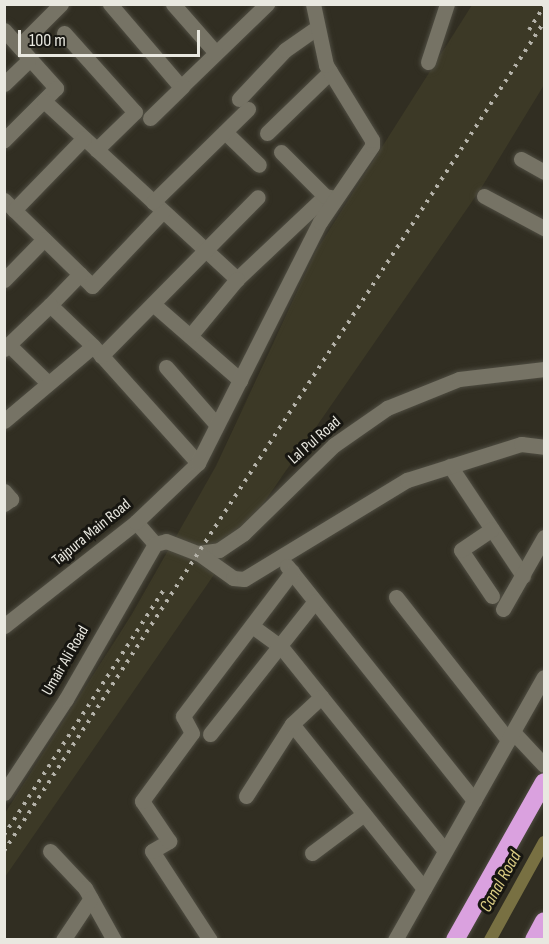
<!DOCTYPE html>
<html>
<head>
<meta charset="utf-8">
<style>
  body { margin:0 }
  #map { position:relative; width:549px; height:944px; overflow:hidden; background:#312e22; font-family:"Sofia Sans Condensed",sans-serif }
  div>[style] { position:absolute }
  .built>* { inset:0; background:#3c3926 }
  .canal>* { height:12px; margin:-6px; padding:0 6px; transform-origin:6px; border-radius:6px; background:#787042 }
  .roads { filter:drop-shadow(0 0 2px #4f4d42) drop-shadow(0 0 2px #4f4d42) }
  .minor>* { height:15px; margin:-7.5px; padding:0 7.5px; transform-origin:7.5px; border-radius:7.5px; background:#767365 }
  .highway>* { height:18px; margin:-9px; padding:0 9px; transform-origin:9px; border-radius:9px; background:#daa1df }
  .rail>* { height:4px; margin-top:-2px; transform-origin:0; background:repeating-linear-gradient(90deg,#b4b2a9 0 3px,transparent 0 9px) }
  span { translate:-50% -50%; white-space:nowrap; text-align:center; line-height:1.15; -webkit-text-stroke:6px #171611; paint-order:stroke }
  .street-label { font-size:16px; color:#e9e8e0 }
  .water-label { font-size:18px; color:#dacc83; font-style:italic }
  .frame { position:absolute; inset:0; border:6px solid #e9e8e0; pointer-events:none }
  .scale { position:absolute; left:18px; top:30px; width:182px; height:27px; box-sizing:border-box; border:3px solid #e9e8e0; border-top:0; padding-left:8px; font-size:18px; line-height:21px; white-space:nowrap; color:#e9e8e0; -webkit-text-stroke:4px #171611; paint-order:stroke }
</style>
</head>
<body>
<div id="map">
  <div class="built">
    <div style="clip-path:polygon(472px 5px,544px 5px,544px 85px,480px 190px,5px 877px,5px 813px,132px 614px,216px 466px,316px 251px)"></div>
  </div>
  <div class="canal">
    <div style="left:490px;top:940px;width:112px;rotate:-61.1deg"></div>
  </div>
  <div class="roads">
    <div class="minor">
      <div style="left:110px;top:4px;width:109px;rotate:49.5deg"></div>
      <div style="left:181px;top:87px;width:120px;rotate:-44deg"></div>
      <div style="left:173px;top:4px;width:65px;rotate:48.7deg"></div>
      <div style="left:4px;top:30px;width:78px;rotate:48.1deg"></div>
      <div style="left:56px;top:88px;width:74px;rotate:135deg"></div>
      <div style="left:64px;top:33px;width:106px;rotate:48.1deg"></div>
      <div style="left:135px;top:112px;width:54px;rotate:135.7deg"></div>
      <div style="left:20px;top:45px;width:58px;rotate:-45deg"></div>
      <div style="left:428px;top:62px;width:61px;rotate:-71.9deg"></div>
      <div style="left:4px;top:84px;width:33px;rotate:-44deg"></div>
      <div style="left:239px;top:99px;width:67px;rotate:-46.8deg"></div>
      <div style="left:285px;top:50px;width:39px;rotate:-35deg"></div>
      <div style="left:44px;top:101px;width:263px;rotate:42.7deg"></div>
      <div style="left:237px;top:279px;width:121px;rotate:-43.3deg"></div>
      <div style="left:325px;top:196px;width:10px;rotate:11deg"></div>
      <div style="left:150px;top:118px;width:46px;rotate:-44.1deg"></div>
      <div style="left:225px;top:132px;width:47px;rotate:44.1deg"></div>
      <div style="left:267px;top:133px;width:88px;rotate:-44.1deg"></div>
      <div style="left:281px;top:152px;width:62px;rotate:45deg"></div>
      <div style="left:521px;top:159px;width:26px;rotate:29deg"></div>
      <div style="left:484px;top:196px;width:68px;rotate:28.1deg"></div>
      <div style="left:4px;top:200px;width:123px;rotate:44.3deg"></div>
      <div style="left:92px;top:286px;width:103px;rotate:-46.6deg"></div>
      <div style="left:153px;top:202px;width:133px;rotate:-44.4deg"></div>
      <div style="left:14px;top:210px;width:100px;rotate:-45.8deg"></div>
      <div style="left:80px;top:274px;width:43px;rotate:134.1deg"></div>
      <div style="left:50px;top:305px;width:59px;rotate:43.6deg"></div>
      <div style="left:93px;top:346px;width:157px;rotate:48.1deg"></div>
      <div style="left:4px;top:280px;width:57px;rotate:-45.7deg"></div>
      <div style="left:153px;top:304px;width:116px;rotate:41.1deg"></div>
      <div style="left:190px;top:336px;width:74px;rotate:-50.5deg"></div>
      <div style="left:9px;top:345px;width:54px;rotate:44.3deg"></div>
      <div style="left:4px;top:349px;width:64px;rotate:-43.7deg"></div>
      <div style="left:101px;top:356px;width:223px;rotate:-45.4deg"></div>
      <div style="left:166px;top:367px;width:77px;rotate:48.7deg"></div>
      <div style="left:4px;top:421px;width:116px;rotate:-40.1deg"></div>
      <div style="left:450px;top:466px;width:132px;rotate:56.4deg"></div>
      <div style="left:4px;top:491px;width:11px;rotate:49deg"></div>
      <div style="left:11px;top:499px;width:9px;rotate:144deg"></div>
      <div style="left:136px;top:522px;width:29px;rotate:49deg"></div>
      <div style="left:155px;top:544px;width:11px;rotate:-15deg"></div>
      <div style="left:166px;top:541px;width:34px;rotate:21deg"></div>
      <div style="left:198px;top:553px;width:21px;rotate:-8deg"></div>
      <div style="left:219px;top:550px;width:29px;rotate:-34deg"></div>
      <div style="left:243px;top:534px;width:127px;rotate:-44.4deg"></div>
      <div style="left:334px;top:445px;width:65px;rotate:-34.9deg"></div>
      <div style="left:387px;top:408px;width:78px;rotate:-21.9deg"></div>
      <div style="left:459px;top:379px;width:86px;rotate:-6.7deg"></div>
      <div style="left:198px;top:553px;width:43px;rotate:35.5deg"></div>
      <div style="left:233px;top:578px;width:11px;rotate:5deg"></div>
      <div style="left:244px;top:579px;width:191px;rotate:-31.3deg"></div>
      <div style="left:407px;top:480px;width:120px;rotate:-17.5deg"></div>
      <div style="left:521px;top:444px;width:23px;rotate:7deg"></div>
      <div style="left:287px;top:566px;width:300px;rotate:51.4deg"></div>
      <div style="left:492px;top:596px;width:55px;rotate:-124deg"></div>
      <div style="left:461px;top:550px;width:37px;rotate:-34deg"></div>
      <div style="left:396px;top:597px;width:182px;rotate:51.9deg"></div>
      <div style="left:503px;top:609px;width:83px;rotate:-60.3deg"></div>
      <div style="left:4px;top:626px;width:168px;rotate:-38.2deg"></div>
      <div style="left:136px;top:522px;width:86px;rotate:-43.6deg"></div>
      <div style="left:198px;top:463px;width:270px;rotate:-63.2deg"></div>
      <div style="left:320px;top:222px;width:92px;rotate:-55.6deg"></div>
      <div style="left:372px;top:146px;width:6px;rotate:-90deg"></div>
      <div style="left:372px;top:140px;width:88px;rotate:-121.5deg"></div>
      <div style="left:326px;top:65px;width:62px;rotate:-102deg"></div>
      <div style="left:252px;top:626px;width:37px;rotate:36deg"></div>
      <div style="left:282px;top:648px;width:260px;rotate:51.2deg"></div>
      <div style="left:292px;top:724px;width:211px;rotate:51.3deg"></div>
      <div style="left:513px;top:732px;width:45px;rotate:46.8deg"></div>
      <div style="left:210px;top:734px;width:169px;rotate:-51.7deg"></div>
      <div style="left:4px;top:793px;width:113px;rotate:-56.6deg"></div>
      <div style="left:66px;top:699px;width:179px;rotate:-60.1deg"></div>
      <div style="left:246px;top:796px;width:85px;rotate:-57.4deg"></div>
      <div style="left:292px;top:724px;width:40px;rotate:-43deg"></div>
      <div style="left:50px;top:851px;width:51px;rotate:46.6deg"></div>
      <div style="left:85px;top:888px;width:60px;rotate:60.9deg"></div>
      <div style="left:312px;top:853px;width:65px;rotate:-36.9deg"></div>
      <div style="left:63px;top:940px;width:50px;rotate:-56.3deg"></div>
      <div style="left:210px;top:940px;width:106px;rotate:-123.1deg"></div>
      <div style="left:152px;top:851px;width:20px;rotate:-30deg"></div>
      <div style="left:169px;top:841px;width:48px;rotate:-124deg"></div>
      <div style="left:142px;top:801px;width:84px;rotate:-53.7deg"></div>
      <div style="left:192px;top:733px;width:19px;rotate:-118deg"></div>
      <div style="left:183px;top:716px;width:181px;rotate:-52.9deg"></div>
      <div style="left:395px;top:940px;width:302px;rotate:-60.5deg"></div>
    </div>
    <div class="highway">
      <div style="left:455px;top:940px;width:181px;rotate:-60.6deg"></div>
      <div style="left:534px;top:940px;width:21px;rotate:-62deg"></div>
    </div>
  </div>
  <div class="rail">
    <div style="left:529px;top:30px;width:28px;rotate:-58deg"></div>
    <div style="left:4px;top:835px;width:295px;rotate:-56.9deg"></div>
    <div style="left:4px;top:851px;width:989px;rotate:-56.92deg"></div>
  </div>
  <div class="street-label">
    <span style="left:315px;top:441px;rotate:-41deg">Lal Pul Road</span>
    <span style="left:92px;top:533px;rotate:-39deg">Tajpura Main Road</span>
    <span style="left:66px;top:661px;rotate:-60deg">Umair Ali Road</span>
  </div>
  <div class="water-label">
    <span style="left:501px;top:882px;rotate:-61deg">Canal Road</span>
  </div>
  <div class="frame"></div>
  <div class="scale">100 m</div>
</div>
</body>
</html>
